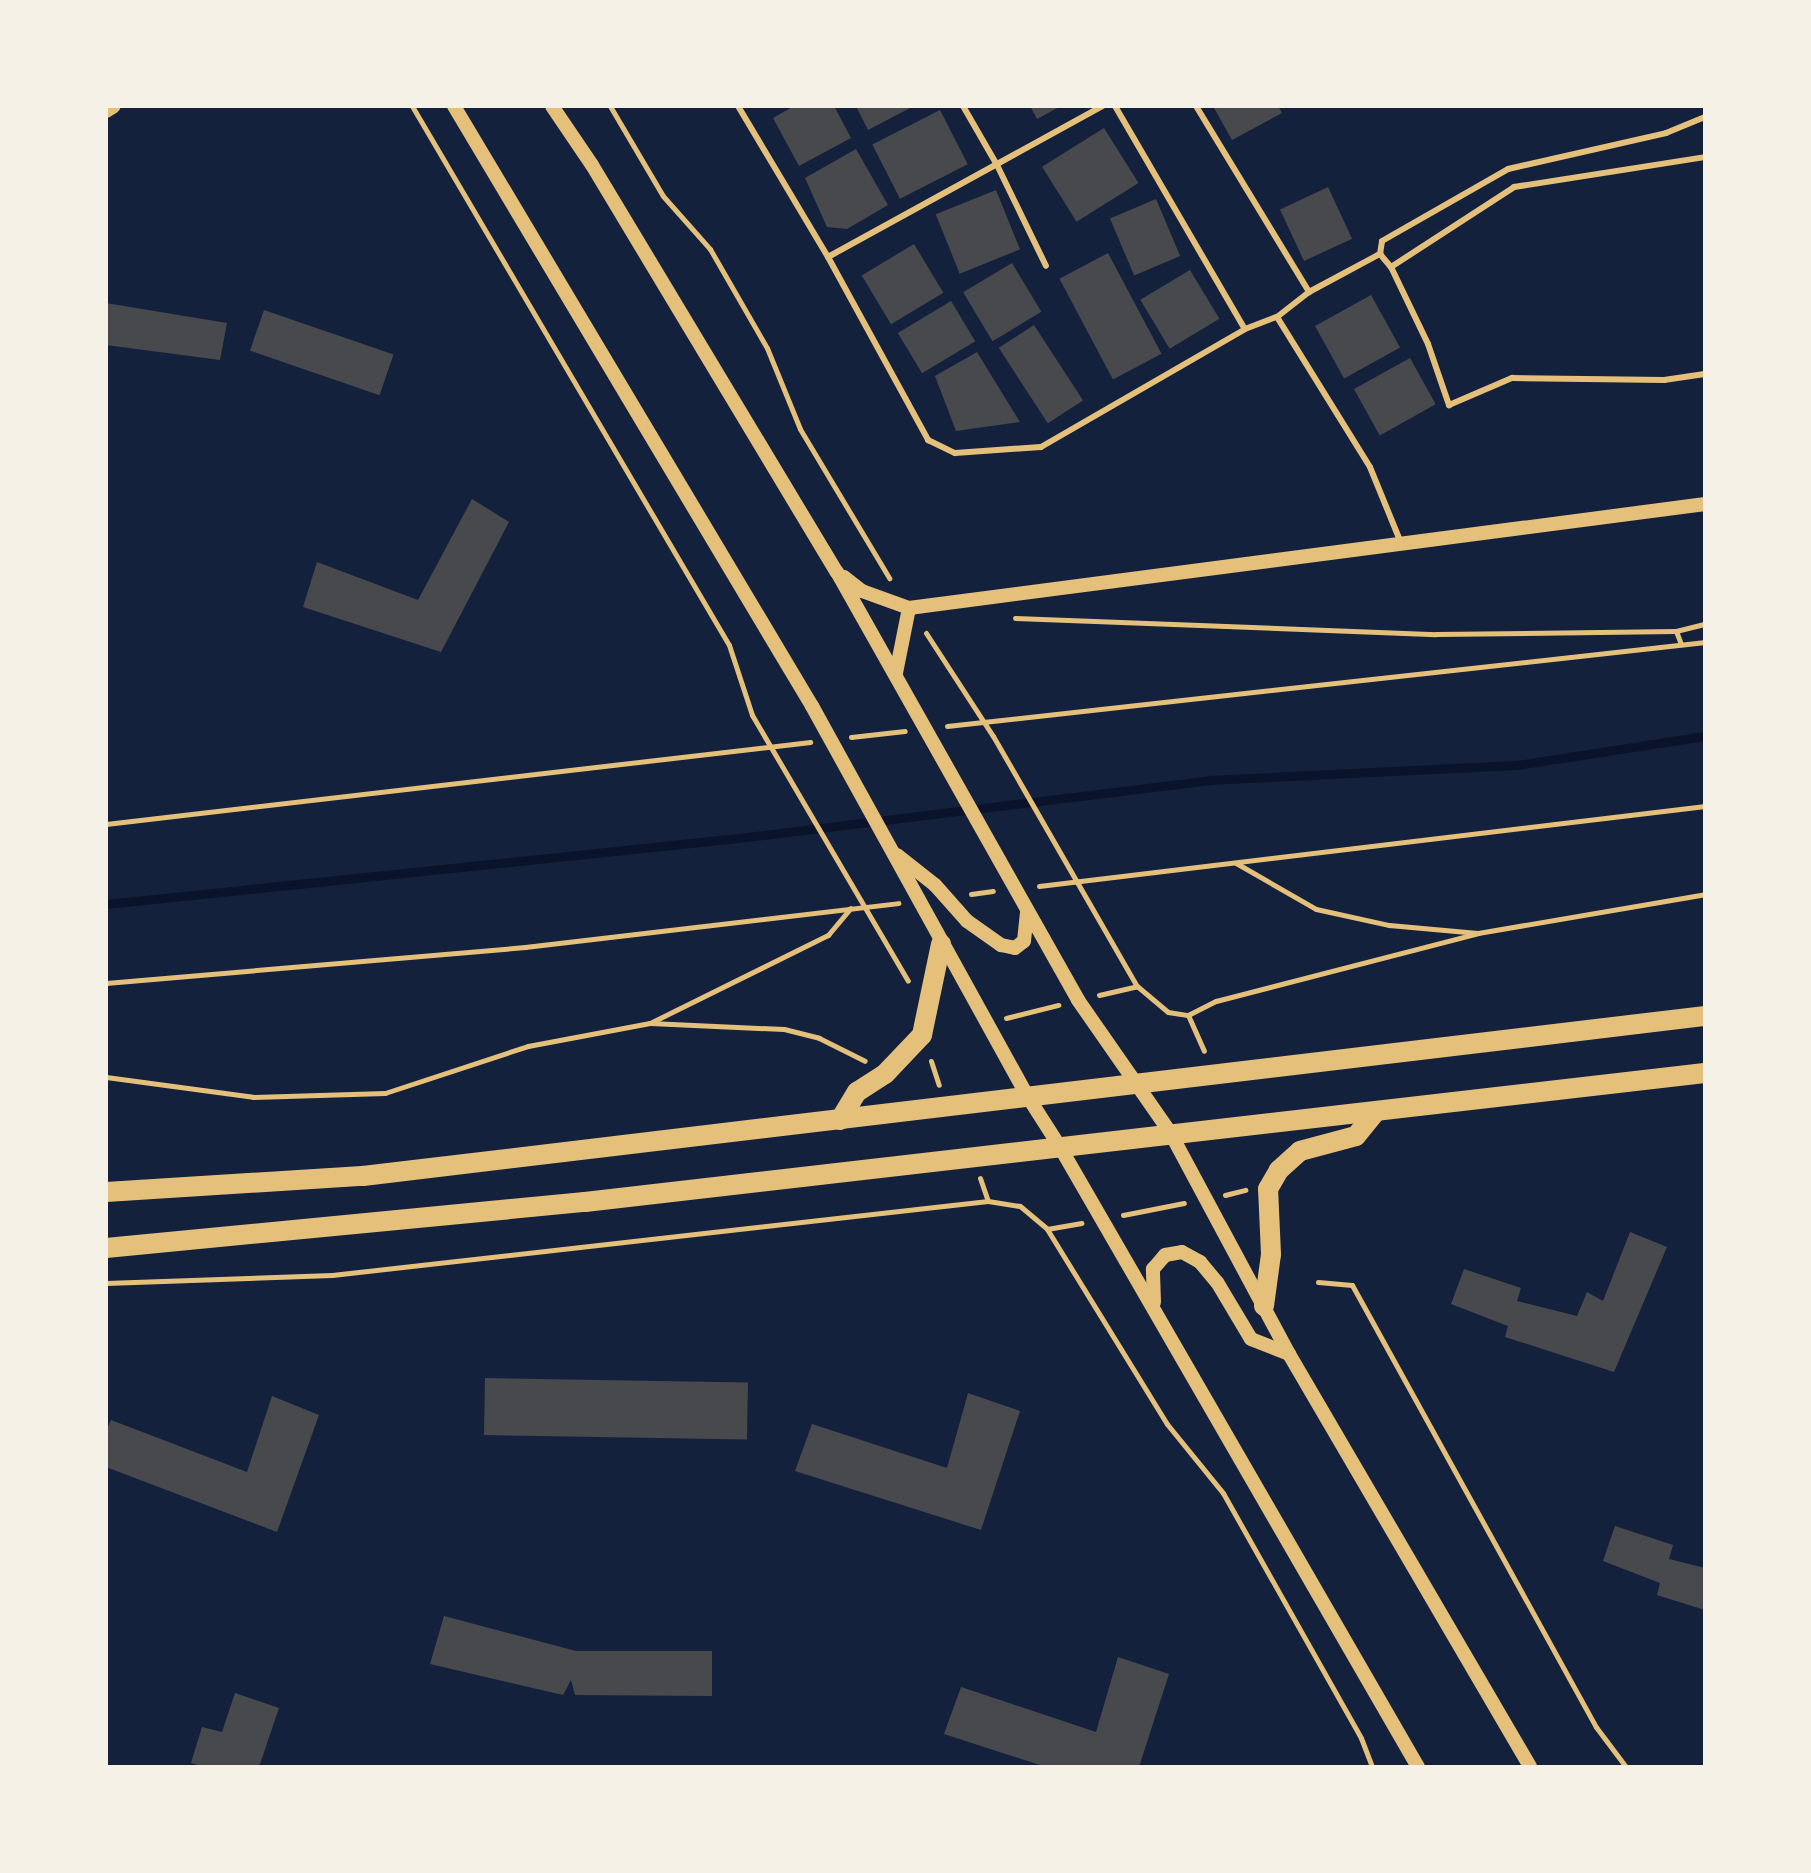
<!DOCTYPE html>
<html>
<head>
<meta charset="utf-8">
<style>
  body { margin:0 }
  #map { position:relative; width:1811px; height:1873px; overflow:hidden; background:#14213d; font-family:"Playfair Display",serif }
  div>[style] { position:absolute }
  .stream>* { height:9px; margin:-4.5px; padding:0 4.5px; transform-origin:4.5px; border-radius:4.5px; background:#0b132b }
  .building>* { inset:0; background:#48494c; transform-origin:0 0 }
  .path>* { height:5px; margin:-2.5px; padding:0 2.5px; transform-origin:2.5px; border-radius:2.5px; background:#e5c07b }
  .service>* { height:6px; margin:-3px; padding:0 3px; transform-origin:3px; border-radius:3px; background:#e5c07b }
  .tertiary>* { height:14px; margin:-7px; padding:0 7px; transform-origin:7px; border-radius:7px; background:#e5c07b }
  .primary>* { height:20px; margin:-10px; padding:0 10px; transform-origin:10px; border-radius:10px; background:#e5c07b }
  span { translate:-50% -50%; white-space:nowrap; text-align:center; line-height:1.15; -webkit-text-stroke:8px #f6f1e7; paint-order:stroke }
  .frame { position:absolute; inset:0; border:108px solid #f6f1e7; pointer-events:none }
</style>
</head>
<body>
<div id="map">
  <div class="stream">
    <div style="left:106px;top:904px;width:636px;rotate:-5.95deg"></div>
    <div style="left:739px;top:838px;width:473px;rotate:-7deg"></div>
    <div style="left:1208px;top:780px;width:309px;rotate:-2.8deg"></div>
    <div style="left:1517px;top:765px;width:190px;rotate:-8.8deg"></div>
  </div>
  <div class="building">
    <div style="clip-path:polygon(794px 106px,834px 106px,851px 138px,799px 166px,773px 118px)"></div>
    <div style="clip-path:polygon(856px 106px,914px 106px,868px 130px)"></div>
    <div style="clip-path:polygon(1030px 106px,1061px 106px,1037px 119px)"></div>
    <div style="clip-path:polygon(1213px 106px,1278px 106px,1282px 113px,1232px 140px)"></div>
    <div style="left:940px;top:110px;width:61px;height:76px;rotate:63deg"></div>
    <div style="left:1104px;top:128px;width:65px;height:73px;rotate:58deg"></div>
    <div style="clip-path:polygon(856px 149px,888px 205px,847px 229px,827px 227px,805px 178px)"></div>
    <div style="left:1328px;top:187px;width:57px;height:53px;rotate:65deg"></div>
    <div style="left:996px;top:190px;width:64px;height:65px;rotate:68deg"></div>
    <div style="left:1156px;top:199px;width:62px;height:50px;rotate:67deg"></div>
    <div style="left:914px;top:244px;width:57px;height:61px;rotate:59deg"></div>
    <div style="left:1108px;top:253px;width:114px;height:55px;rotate:62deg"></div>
    <div style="left:1012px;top:263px;width:57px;height:57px;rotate:59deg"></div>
    <div style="left:1190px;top:270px;width:57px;height:58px;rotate:59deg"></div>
    <div style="left:1371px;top:295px;width:60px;height:64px;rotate:61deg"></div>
    <div style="left:951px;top:301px;width:47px;height:62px;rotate:59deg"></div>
    <div style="clip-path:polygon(106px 303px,227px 323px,220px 360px,106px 345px)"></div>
    <div style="left:264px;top:310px;width:137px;height:43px;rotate:19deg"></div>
    <div style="left:1034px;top:325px;width:90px;height:42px;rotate:57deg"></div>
    <div style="clip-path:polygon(977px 352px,999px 388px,1020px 422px,956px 431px,935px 376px)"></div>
    <div style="left:1410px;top:358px;width:53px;height:64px;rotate:61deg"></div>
    <div style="clip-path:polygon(472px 499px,509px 522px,441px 652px,303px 607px,317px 562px,418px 600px)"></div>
    <div style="clip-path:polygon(1630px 1232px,1667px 1247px,1614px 1372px,1505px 1337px,1508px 1326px,1451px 1304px,1464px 1269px,1521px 1288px,1517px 1301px,1577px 1316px,1587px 1292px,1603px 1301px)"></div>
    <div style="left:485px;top:1378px;width:263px;height:57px;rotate:1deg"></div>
    <div style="clip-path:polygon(968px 1393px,1020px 1411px,981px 1530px,795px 1471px,812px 1424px,947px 1468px)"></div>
    <div style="clip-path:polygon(272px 1396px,319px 1415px,277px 1532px,106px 1467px,106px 1431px,111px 1420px,247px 1472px)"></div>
    <div style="clip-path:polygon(1615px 1526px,1673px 1545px,1669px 1559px,1705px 1568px,1705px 1610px,1657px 1595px,1660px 1583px,1603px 1561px)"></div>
    <div style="clip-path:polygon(444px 1616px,576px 1651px,712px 1651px,712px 1696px,575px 1695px,571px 1680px,563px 1695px,430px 1664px)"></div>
    <div style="clip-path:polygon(1118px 1657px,1169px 1674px,1139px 1767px,1046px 1767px,944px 1734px,961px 1687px,1096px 1732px)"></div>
    <div style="clip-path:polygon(235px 1693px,279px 1708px,259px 1767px,205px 1767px,191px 1763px,202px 1727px,222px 1732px)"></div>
  </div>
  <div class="path">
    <div style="left:412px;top:106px;width:625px;rotate:59.54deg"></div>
    <div style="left:729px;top:645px;width:74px;rotate:71.8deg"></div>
    <div style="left:752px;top:715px;width:308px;rotate:59.6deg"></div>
    <div style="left:610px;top:106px;width:104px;rotate:59.5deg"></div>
    <div style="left:663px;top:196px;width:71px;rotate:48.4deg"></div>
    <div style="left:710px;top:249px;width:114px;rotate:60.1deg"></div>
    <div style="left:767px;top:348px;width:87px;rotate:67.8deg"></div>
    <div style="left:800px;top:429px;width:174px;rotate:59.1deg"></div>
    <div style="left:1015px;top:618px;width:421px;rotate:2.2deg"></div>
    <div style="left:1436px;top:634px;width:240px;rotate:-0.7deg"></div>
    <div style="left:1676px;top:631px;width:14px;rotate:69deg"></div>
    <div style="left:1676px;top:631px;width:30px;rotate:-14deg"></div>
    <div style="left:926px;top:633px;width:123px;rotate:57deg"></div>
    <div style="left:993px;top:736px;width:289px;rotate:60.1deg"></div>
    <div style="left:1137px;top:986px;width:40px;rotate:40deg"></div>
    <div style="left:1168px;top:1012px;width:20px;rotate:9deg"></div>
    <div style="left:1188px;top:1015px;width:31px;rotate:-27deg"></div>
    <div style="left:1216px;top:1001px;width:271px;rotate:-14.5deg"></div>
    <div style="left:947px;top:726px;width:763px;rotate:-6.32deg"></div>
    <div style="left:851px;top:737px;width:54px;rotate:-6.3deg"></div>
    <div style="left:106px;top:824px;width:709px;rotate:-6.64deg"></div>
    <div style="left:1236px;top:863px;width:92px;rotate:29.9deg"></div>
    <div style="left:1316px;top:909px;width:75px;rotate:12.4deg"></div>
    <div style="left:1389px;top:925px;width:89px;rotate:5.1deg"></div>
    <div style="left:1478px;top:933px;width:230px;rotate:-9.7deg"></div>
    <div style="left:1039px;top:886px;width:671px;rotate:-6.85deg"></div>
    <div style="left:971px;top:894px;width:22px;rotate:-8deg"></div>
    <div style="left:106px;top:983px;width:421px;rotate:-4.9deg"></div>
    <div style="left:525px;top:947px;width:376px;rotate:-6.7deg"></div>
    <div style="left:1099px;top:995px;width:39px;rotate:-13deg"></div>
    <div style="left:1188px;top:1015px;width:39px;rotate:66deg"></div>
    <div style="left:1006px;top:1018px;width:54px;rotate:-14deg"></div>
    <div style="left:650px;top:1023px;width:134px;rotate:2.6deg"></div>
    <div style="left:784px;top:1029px;width:36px;rotate:14deg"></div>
    <div style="left:819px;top:1038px;width:51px;rotate:26.6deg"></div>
    <div style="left:931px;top:1061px;width:25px;rotate:72deg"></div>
    <div style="left:106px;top:1077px;width:148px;rotate:7.7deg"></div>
    <div style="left:253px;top:1097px;width:132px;rotate:-1.7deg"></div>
    <div style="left:385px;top:1093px;width:151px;rotate:-18.2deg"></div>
    <div style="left:528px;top:1046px;width:124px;rotate:-10.7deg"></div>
    <div style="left:650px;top:1023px;width:199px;rotate:-26.3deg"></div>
    <div style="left:828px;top:935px;width:35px;rotate:-50deg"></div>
    <div style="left:980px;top:1178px;width:24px;rotate:71deg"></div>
    <div style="left:1225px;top:1195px;width:21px;rotate:-14deg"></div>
    <div style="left:1123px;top:1215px;width:62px;rotate:-11.1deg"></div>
    <div style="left:1047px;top:1229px;width:35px;rotate:-10deg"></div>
    <div style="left:1318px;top:1282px;width:34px;rotate:5deg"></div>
    <div style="left:1352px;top:1285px;width:505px;rotate:61.1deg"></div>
    <div style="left:1596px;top:1727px;width:50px;rotate:53.1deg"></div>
    <div style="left:106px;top:1283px;width:226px;rotate:-2deg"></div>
    <div style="left:332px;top:1275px;width:660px;rotate:-6.44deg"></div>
    <div style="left:988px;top:1201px;width:32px;rotate:9deg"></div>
    <div style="left:1020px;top:1206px;width:35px;rotate:40deg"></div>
    <div style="left:1047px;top:1229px;width:229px;rotate:58.4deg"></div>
    <div style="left:1167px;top:1424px;width:89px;rotate:50.9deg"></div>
    <div style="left:1223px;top:1493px;width:281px;rotate:60.6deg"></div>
    <div style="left:1361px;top:1738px;width:31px;rotate:69deg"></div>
  </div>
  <div class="service">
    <div style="left:738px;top:106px;width:176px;rotate:59.2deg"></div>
    <div style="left:828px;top:257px;width:209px;rotate:61.3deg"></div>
    <div style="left:928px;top:440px;width:30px;rotate:26deg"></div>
    <div style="left:955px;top:453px;width:86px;rotate:-4deg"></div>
    <div style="left:1041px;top:447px;width:236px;rotate:-30deg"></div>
    <div style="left:963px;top:106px;width:68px;rotate:60deg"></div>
    <div style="left:997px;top:165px;width:112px;rotate:64.1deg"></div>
    <div style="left:1115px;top:106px;width:258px;rotate:59.8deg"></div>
    <div style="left:1245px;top:329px;width:34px;rotate:-21deg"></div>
    <div style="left:1196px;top:106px;width:218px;rotate:58.7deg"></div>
    <div style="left:1380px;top:254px;width:13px;rotate:-81deg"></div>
    <div style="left:1382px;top:241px;width:145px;rotate:-29.7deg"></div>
    <div style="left:1508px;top:169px;width:162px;rotate:-12.8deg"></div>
    <div style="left:1666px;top:133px;width:42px;rotate:-22.3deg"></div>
    <div style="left:828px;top:257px;width:314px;rotate:-28.8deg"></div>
    <div style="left:1391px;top:267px;width:147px;rotate:-33deg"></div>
    <div style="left:1514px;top:187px;width:193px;rotate:-8.9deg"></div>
    <div style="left:1401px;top:543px;width:82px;rotate:-112.2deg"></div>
    <div style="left:1370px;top:467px;width:176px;rotate:-121.8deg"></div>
    <div style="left:1277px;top:317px;width:41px;rotate:-38deg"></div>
    <div style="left:1309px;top:292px;width:81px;rotate:-28.2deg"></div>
    <div style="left:1380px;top:254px;width:17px;rotate:50deg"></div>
    <div style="left:1391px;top:267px;width:85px;rotate:64.3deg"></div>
    <div style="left:1428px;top:344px;width:65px;rotate:71deg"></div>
    <div style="left:1449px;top:405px;width:69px;rotate:-23.2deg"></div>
    <div style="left:1512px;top:378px;width:152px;rotate:0.8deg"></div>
    <div style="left:1664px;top:380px;width:41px;rotate:-8.3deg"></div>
  </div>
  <div class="tertiary">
    <div style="left:454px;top:106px;width:699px;rotate:59.18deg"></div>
    <div style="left:812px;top:706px;width:447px;rotate:61.1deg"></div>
    <div style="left:1028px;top:1097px;width:59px;rotate:57.4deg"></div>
    <div style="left:1060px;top:1147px;width:716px;rotate:60deg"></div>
    <div style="left:552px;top:106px;width:71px;rotate:55.9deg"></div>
    <div style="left:592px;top:165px;width:475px;rotate:59deg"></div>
    <div style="left:837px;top:572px;width:491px;rotate:60.6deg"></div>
    <div style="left:1078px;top:1000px;width:163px;rotate:55.2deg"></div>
    <div style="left:1171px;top:1134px;width:250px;rotate:61.8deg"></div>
    <div style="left:1289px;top:1354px;width:478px;rotate:59.7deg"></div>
    <div style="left:106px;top:111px;width:9px;rotate:-32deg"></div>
    <div style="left:844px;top:577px;width:23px;rotate:38deg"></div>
    <div style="left:862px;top:591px;width:50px;rotate:19.9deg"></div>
    <div style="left:909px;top:608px;width:803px;rotate:-7.44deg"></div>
    <div style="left:896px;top:673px;width:66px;rotate:-78.7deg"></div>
    <div style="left:897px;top:855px;width:48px;rotate:38.3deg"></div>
    <div style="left:935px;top:885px;width:48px;rotate:48.4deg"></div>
    <div style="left:967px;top:921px;width:42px;rotate:35.2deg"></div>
    <div style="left:1001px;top:945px;width:14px;rotate:12deg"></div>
    <div style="left:1015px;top:948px;width:11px;rotate:-38deg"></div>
    <div style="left:1024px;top:941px;width:30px;rotate:-84deg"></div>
    <div style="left:1154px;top:1302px;width:33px;rotate:-92deg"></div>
    <div style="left:1153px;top:1269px;width:18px;rotate:-49deg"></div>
    <div style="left:1165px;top:1255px;width:17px;rotate:-10deg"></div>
    <div style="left:1182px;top:1252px;width:21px;rotate:29deg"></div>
    <div style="left:1200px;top:1262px;width:26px;rotate:50deg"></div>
    <div style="left:1217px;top:1282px;width:66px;rotate:59.2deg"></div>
    <div style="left:1251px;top:1339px;width:41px;rotate:21.5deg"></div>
  </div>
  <div class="primary">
    <div style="left:840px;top:1120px;width:33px;rotate:-59deg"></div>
    <div style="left:857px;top:1092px;width:33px;rotate:-33deg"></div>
    <div style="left:885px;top:1074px;width:54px;rotate:-46.5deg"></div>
    <div style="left:922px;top:1035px;width:93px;rotate:-78.2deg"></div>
    <div style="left:106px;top:1192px;width:257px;rotate:-3.6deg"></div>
    <div style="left:363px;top:1176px;width:1352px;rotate:-6.8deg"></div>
    <div style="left:106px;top:1248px;width:481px;rotate:-5.5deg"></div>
    <div style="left:585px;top:1202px;width:1127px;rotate:-6.57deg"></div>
    <div style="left:1264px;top:1306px;width:52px;rotate:-82.3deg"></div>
    <div style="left:1271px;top:1254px;width:65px;rotate:-92.6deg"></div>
    <div style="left:1268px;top:1189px;width:22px;rotate:-60deg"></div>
    <div style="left:1279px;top:1170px;width:28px;rotate:-42deg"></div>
    <div style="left:1300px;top:1151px;width:58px;rotate:-15deg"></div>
    <div style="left:1356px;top:1136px;width:32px;rotate:-51deg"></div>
  </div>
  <div class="frame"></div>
</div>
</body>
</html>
